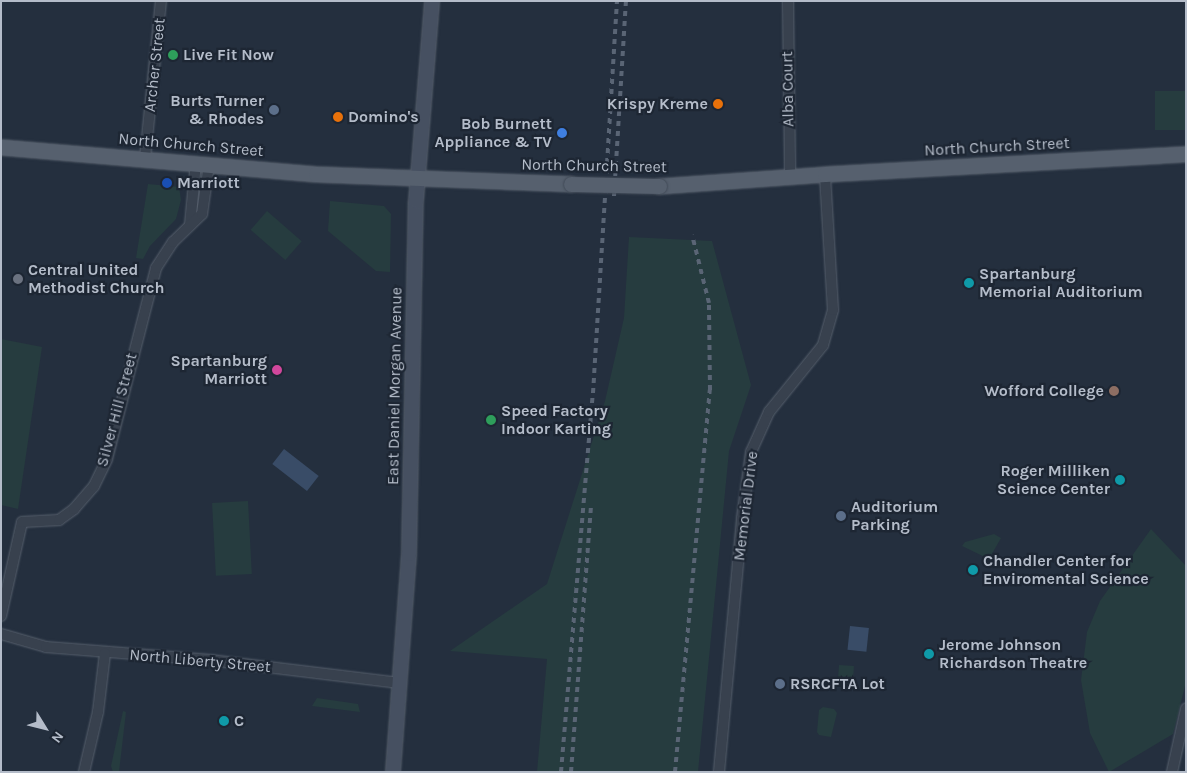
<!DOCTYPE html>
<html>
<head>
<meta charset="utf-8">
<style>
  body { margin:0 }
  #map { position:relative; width:1187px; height:773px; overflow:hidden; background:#242f3e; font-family:Karla,sans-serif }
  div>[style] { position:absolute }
  .green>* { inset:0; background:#263c3f; transform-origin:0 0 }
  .water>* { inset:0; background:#394c67; transform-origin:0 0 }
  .roads { filter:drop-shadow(0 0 1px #565f6c) drop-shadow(0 0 1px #565f6c) }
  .street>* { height:10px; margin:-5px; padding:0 5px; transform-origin:5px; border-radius:5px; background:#38414e }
  .secondary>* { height:14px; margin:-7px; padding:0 7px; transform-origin:7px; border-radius:7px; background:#465061 }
  .primary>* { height:15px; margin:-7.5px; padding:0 7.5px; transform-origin:7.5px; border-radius:7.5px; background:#56606e }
  .rail>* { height:4px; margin-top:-2px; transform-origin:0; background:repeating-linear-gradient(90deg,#5a6575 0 5px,transparent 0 10px) }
  .bridges { filter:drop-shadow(0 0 1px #414a57) drop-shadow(0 0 1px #414a57) }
  .primary-bridge>* { height:15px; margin:-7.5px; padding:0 7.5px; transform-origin:7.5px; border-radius:7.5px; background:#56606e }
  .dots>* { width:14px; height:14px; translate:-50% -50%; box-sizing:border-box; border:2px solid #1d2633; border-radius:50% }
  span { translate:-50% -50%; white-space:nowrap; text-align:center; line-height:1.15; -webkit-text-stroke:4.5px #1d2633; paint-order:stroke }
  .poi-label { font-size:16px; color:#b4bcc9; font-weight:700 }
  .left { translate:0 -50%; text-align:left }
  .right { translate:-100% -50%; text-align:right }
  .street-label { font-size:16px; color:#b4bcc9 }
  .frame { position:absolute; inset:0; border:2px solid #b4bcc9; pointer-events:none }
  .north { position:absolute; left:20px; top:703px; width:50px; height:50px; -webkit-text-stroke:4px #1d2633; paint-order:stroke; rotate:126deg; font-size:14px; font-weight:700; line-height:20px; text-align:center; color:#b4bcc9 }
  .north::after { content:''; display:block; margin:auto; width:18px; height:22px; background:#b4bcc9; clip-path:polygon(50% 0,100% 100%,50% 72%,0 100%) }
</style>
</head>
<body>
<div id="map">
  <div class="green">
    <div style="left:1186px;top:91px;width:39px;height:31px;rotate:90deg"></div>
    <div style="clip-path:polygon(148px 184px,179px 187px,181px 200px,176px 219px,150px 246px,143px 259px,136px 258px)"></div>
    <div style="clip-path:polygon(330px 201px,384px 206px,391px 214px,390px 272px,376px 271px,328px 231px)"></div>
    <div style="left:267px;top:211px;width:46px;height:25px;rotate:41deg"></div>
    <div style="clip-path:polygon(629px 237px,712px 241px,751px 385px,729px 451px,698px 772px,537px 772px,547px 659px,450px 651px,547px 584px,605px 401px,624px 318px)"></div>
    <div style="clip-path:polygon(1px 339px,42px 347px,18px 509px,1px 505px)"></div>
    <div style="left:248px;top:501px;width:73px;height:36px;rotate:87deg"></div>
    <div style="clip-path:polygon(1151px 529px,1186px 566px,1186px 682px,1173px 734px,1109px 772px,1090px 733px,1081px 680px,1087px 632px,1100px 601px)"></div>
    <div style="clip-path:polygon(994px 534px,1001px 538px,989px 559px,962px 546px,965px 542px)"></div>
    <div style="left:839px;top:665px;width:15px;height:21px;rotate:4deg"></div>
    <div style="clip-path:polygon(317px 698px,358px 704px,360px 712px,312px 706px)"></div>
    <div style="clip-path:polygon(823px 707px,834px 709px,837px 713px,831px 737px,819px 735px,817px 732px,819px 710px)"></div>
    <div style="clip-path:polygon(123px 711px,126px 712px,119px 772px,113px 772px,111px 766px)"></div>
  </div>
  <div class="water">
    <div style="left:284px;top:449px;width:44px;height:19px;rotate:38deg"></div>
    <div style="left:850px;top:626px;width:19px;height:24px;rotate:6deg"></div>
  </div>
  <div class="roads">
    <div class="street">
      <div style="left:788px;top:1px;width:176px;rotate:89.3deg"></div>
      <div style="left:145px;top:158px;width:158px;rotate:-84.2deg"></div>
      <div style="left:190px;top:225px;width:62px;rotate:-84.5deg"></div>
      <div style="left:1px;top:616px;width:96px;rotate:-77.4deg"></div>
      <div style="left:22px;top:522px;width:37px;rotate:-3deg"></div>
      <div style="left:59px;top:520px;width:19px;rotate:-36deg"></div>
      <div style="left:74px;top:509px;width:30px;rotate:-49deg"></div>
      <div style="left:94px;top:486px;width:30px;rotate:-64deg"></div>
      <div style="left:107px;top:459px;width:197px;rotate:-75.6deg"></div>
      <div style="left:156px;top:268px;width:31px;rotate:-57deg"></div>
      <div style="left:173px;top:242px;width:40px;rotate:-44deg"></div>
      <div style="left:202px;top:214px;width:50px;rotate:-82deg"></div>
      <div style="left:1px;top:634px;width:47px;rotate:16.1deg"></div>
      <div style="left:46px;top:647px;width:165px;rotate:4.5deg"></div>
      <div style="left:210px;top:660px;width:191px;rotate:6.9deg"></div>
      <div style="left:84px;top:772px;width:62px;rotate:-76.9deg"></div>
      <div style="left:98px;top:712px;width:59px;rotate:-83.2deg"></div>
      <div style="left:719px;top:772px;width:255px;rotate:-84.8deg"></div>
      <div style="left:742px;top:518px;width:67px;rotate:-82.2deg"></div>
      <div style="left:751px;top:452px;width:44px;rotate:-65.8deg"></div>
      <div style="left:769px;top:412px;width:86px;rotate:-51.1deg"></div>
      <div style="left:823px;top:345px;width:36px;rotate:-74deg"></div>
      <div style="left:833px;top:310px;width:136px;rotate:-93.4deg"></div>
      <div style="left:1172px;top:772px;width:65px;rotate:-77.5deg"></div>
    </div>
    <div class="secondary">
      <div style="left:393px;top:772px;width:219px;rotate:-85.8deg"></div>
      <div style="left:409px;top:554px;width:353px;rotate:-88.9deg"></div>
      <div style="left:416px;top:201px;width:201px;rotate:-85.4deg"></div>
    </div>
    <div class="primary">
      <div style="left:1px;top:147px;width:316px;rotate:4.9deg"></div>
      <div style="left:316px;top:174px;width:255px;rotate:2.2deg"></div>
      <div style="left:659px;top:186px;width:166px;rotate:-4.1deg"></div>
      <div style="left:825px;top:174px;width:362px;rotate:-3.2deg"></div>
    </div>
  </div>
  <div class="rail">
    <div style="left:614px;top:196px;width:195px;rotate:-86.5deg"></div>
    <div style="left:561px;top:772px;width:380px;rotate:-85.2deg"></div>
    <div style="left:593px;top:393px;width:393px;rotate:-86.5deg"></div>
    <div style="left:571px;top:772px;width:268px;rotate:-85.7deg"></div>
    <div style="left:675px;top:772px;width:384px;rotate:-84.8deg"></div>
    <div style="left:710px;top:390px;width:87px;rotate:-90.7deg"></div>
    <div style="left:709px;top:303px;width:70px;rotate:-104deg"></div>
  </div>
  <div class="bridges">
    <div class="primary-bridge">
      <div style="left:571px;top:184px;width:88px;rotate:1.3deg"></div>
    </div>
  </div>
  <div class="dots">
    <div style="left:173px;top:55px;background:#2e9e5b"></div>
    <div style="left:718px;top:104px;background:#e8710a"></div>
    <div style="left:274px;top:110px;background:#5c6f8a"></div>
    <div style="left:338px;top:117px;background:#e8710a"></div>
    <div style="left:562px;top:133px;background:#3f7fe0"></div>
    <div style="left:167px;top:183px;background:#1a4fb4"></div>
    <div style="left:18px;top:279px;background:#6b7280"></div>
    <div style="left:969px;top:283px;background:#0f9aa8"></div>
    <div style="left:277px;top:370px;background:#d1479c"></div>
    <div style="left:1114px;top:391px;background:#8d6e63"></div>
    <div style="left:491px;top:420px;background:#2e9e5b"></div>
    <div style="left:1120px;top:480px;background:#0f9aa8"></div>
    <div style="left:841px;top:516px;background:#5c6f8a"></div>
    <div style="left:973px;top:570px;background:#0f9aa8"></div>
    <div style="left:929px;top:654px;background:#0f9aa8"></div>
    <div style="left:780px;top:684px;background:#5c6f8a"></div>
    <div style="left:224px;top:721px;background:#0f9aa8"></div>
  </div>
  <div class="poi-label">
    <span class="left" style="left:183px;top:55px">Live Fit Now</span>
    <span class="right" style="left:264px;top:110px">Burts Turner<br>&amp; Rhodes</span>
    <span class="right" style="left:708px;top:104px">Krispy Kreme</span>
    <span class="left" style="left:348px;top:117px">Domino's</span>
    <span class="right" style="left:552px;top:133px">Bob Burnett<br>Appliance &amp; TV</span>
    <span class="left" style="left:177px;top:183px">Marriott</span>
    <span class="left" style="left:28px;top:279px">Central United<br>Methodist Church</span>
    <span class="left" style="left:979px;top:283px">Spartanburg<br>Memorial Auditorium</span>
    <span class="right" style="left:267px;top:370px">Spartanburg<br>Marriott</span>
    <span class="right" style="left:1104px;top:391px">Wofford College</span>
    <span class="left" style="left:501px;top:420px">Speed Factory<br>Indoor Karting</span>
    <span class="right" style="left:1110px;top:480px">Roger Milliken<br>Science Center</span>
    <span class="left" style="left:851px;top:516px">Auditorium<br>Parking</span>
    <span class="left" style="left:983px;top:570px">Chandler Center for<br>Enviromental Science</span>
    <span class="left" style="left:939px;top:654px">Jerome Johnson<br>Richardson Theatre</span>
    <span class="left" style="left:790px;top:684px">RSRCFTA Lot</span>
    <span class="left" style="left:234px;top:721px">C</span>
  </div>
  <div class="street-label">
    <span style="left:155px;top:65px;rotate:-84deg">Archer Street</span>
    <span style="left:788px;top:89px;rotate:-91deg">Alba Court</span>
    <span style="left:191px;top:145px;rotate:5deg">North Church Street</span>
    <span style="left:997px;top:147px;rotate:-3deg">North Church Street</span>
    <span style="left:594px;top:166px;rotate:1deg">North Church Street</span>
    <span style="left:395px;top:386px;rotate:-89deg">East Daniel Morgan Avenue</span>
    <span style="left:117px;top:410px;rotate:-75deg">Silver Hill Street</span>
    <span style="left:746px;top:506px;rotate:-83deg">Memorial Drive</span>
    <span style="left:200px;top:661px;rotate:5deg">North Liberty Street</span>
  </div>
  <div class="frame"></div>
  <div class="north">N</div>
</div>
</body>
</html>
